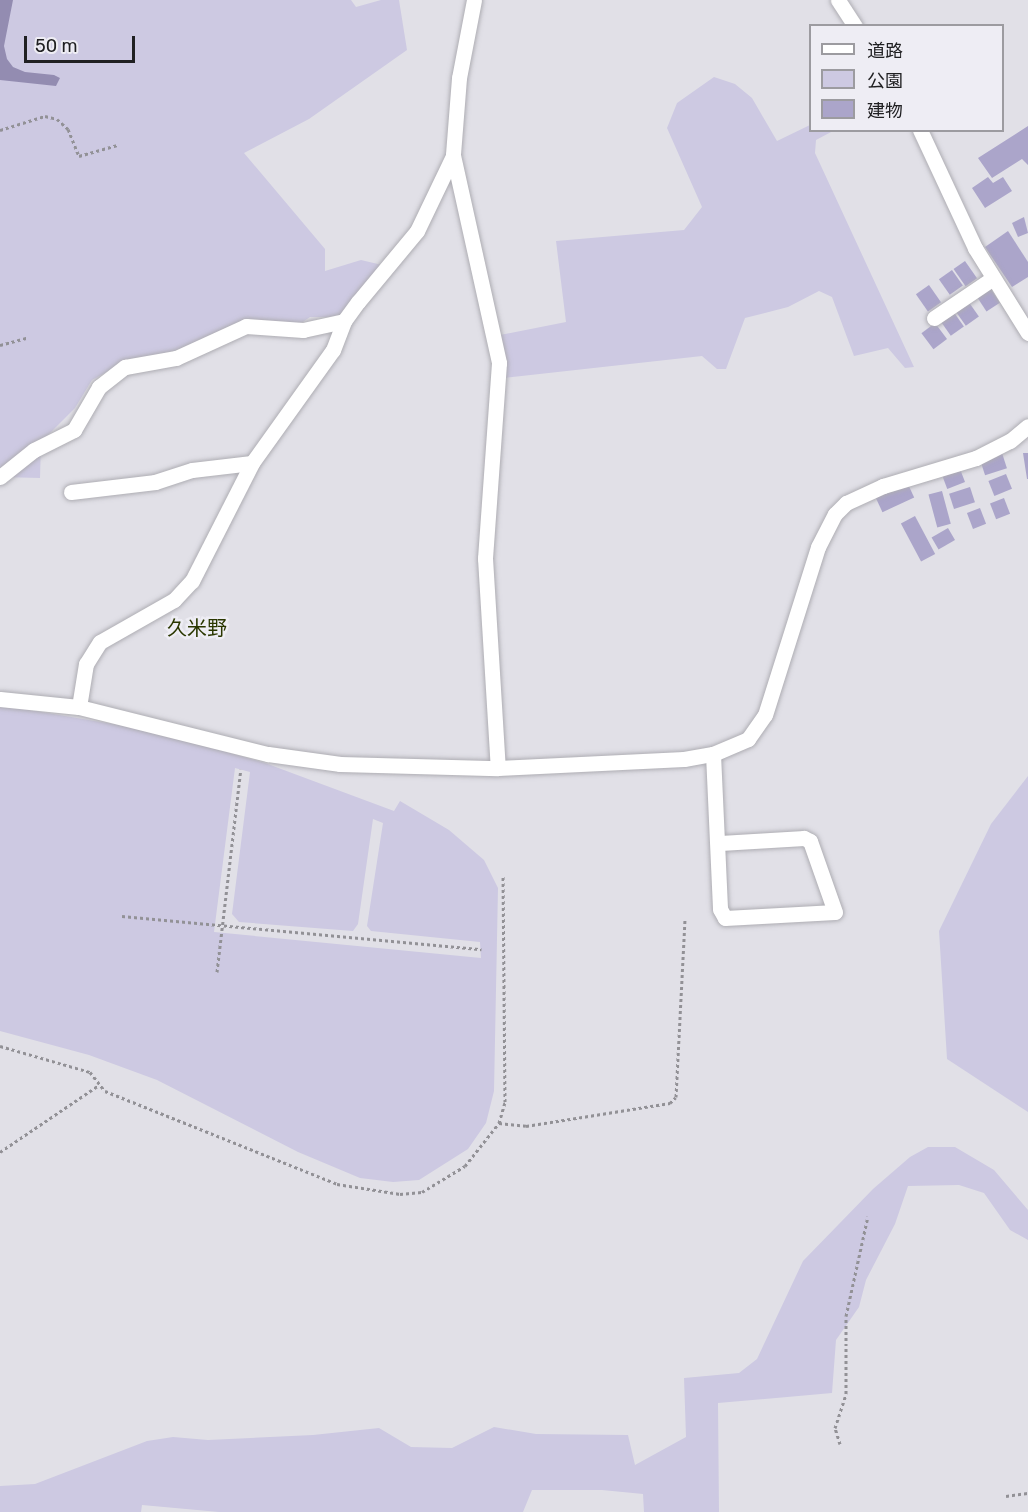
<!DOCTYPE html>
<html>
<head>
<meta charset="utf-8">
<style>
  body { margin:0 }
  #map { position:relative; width:1028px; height:1512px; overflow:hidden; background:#e1e0e7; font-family:Rubik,"Noto Sans JP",sans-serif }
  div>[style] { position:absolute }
  .green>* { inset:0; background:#cdc9e2 }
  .water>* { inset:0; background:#938cb1 }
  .building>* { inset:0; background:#aba5ca; transform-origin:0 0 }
  .path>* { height:3px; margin-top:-1.5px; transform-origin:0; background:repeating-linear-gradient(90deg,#929196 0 3px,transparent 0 6px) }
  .roads { filter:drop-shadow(0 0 2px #aeadb3) drop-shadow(0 0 2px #aeadb3) }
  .minor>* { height:15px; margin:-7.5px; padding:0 7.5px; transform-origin:7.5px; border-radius:7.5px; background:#fff }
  span { translate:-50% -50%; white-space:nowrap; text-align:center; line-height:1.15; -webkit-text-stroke:5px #eeedf4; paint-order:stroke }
  .quarter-label { font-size:20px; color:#2a3700 }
  .legend { position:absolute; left:809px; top:24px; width:195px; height:108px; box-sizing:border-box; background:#eeedf4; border:2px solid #9c9ba0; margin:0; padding:8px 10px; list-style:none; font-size:18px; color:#202022 }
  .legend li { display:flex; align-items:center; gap:12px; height:30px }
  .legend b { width:30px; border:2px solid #9c9ba0 }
  .scale { position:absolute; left:24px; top:36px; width:111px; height:27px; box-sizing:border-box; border:3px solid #202022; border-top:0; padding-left:8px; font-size:18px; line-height:21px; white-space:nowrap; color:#202022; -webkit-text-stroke:4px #eeedf4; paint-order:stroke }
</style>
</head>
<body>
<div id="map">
  <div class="green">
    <div style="clip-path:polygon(0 0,351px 0,356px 7px,381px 0,399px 0,407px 50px,309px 119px,244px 153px,325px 249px,325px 271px,361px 260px,382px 265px,345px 317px,310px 317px,282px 336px,254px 331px,121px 364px,92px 380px,75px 408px,41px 442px,40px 478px,0 477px)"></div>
    <div style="clip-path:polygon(714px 77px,735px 84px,752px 98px,777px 141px,810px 125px,810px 130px,833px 131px,816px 140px,815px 153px,914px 367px,905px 368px,888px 348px,854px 356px,832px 297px,819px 291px,788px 307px,745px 318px,726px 369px,717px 369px,702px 356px,503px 378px,500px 335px,566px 322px,556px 241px,684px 230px,702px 207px,667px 128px,677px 103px)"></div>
    <div style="clip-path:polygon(evenodd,0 705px,154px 731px,265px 763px,394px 811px,400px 801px,449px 830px,484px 860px,498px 888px,494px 1091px,486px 1123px,468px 1149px,419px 1180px,393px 1182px,360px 1178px,298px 1152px,157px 1080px,89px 1055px,0 1031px,0 705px,235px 768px,250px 772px,232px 914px,239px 922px,353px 931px,358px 924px,373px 819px,383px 823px,367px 926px,371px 931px,480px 942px,481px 958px,214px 932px,235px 768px)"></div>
    <div style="clip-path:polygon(1028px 776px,1028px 1112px,947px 1059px,939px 931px,991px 824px)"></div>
    <div style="clip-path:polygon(928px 1147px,955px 1147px,994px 1170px,1028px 1210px,1028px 1240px,1010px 1230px,984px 1193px,959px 1185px,908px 1186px,895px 1224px,866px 1280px,859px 1307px,836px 1340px,832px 1393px,718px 1403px,719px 1512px,644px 1512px,643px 1494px,602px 1490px,532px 1490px,523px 1512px,219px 1512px,142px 1505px,141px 1512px,0 1512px,0 1486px,35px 1484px,147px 1441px,173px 1437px,208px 1440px,313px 1435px,379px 1428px,411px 1447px,452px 1448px,494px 1427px,536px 1434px,628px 1435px,635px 1465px,686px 1437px,684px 1378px,739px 1373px,757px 1359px,803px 1261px,873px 1189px,910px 1157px)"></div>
  </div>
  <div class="water">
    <div style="clip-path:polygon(0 0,13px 0,4px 46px,7px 59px,13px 67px,25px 72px,54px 75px,60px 78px,56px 86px,0 80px)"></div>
  </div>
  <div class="building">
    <div style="clip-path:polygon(1028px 126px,1028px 165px,1022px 159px,992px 178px,978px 158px)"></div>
    <div style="clip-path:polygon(988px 177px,993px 183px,1003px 177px,1012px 191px,985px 208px,972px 188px)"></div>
    <div style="clip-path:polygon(1024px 217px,1028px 233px,1018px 237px,1012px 223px)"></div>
    <div style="clip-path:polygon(1008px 231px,1028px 262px,1028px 277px,1012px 287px,985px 247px)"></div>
    <div style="left:965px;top:261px;width:21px;height:14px;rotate:55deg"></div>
    <div style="left:952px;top:270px;width:19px;height:16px;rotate:55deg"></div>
    <div style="left:929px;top:285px;width:21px;height:16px;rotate:55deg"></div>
    <div style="left:989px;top:286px;width:20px;height:16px;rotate:57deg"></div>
    <div style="left:968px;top:301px;width:19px;height:16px;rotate:55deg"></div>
    <div style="left:953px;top:311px;width:19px;height:16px;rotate:55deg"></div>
    <div style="left:935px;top:323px;width:20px;height:17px;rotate:53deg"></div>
    <div style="left:1002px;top:453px;width:16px;height:23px;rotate:72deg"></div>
    <div style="clip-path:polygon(1023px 453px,1028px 453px,1028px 479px,1027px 479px)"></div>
    <div style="left:960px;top:469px;width:14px;height:19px;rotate:69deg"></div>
    <div style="left:1006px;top:474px;width:16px;height:19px;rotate:68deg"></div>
    <div style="left:907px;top:482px;width:17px;height:35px;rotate:65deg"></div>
    <div style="left:970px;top:487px;width:16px;height:22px;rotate:72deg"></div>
    <div style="left:942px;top:491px;width:34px;height:14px;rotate:75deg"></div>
    <div style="left:1004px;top:498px;width:17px;height:15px;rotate:69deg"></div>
    <div style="left:980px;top:508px;width:17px;height:14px;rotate:69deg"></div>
    <div style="left:915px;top:516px;width:43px;height:16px;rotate:62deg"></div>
    <div style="left:948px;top:528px;width:14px;height:19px;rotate:60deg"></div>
  </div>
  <div class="path">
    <div style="left:0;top:130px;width:47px;rotate:-17.3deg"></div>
    <div style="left:45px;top:116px;width:12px;rotate:14deg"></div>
    <div style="left:57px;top:119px;width:15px;rotate:42deg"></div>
    <div style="left:68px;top:129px;width:29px;rotate:68deg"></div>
    <div style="left:79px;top:156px;width:40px;rotate:-16deg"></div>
    <div style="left:0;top:345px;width:28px;rotate:-15deg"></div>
    <div style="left:122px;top:916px;width:361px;rotate:5.3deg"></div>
    <div style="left:217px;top:972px;width:204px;rotate:-83.3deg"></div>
    <div style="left:0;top:1046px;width:94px;rotate:16.1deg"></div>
    <div style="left:90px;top:1072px;width:24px;rotate:52deg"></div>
    <div style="left:105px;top:1091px;width:250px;rotate:21.8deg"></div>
    <div style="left:337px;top:1184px;width:64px;rotate:9deg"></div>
    <div style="left:400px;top:1194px;width:22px;rotate:-5deg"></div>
    <div style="left:422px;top:1192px;width:50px;rotate:-31.2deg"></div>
    <div style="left:465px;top:1166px;width:55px;rotate:-51.7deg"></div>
    <div style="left:499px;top:1123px;width:22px;rotate:-74deg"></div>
    <div style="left:505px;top:1102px;width:227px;rotate:-90.5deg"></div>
    <div style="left:499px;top:1123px;width:27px;rotate:6deg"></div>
    <div style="left:526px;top:1126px;width:146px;rotate:-9.1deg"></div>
    <div style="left:670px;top:1103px;width:8px;rotate:-45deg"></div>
    <div style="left:676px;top:1097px;width:179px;rotate:-87.1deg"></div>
    <div style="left:0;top:1152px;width:120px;rotate:-34.1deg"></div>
    <div style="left:840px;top:1444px;width:17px;rotate:-107deg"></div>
    <div style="left:835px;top:1428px;width:36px;rotate:-72deg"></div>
    <div style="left:846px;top:1394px;width:78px;rotate:-90deg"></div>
    <div style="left:846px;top:1316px;width:102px;rotate:-77.6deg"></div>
    <div style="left:1006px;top:1496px;width:22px;rotate:-8deg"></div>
  </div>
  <div class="roads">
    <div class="minor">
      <div style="left:474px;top:0;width:79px;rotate:100.9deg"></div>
      <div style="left:459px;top:78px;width:77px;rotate:94.5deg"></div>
      <div style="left:453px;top:155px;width:213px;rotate:77.5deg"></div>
      <div style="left:499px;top:363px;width:196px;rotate:94.1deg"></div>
      <div style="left:485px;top:558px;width:210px;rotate:86.5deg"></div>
      <div style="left:838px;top:0;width:31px;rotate:57deg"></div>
      <div style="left:920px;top:130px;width:130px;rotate:65deg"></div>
      <div style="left:975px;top:248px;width:100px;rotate:58.1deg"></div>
      <div style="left:934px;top:318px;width:71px;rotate:-34.1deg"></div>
      <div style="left:0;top:477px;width:43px;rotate:-38.5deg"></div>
      <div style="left:34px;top:450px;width:45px;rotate:-26.6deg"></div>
      <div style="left:74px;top:430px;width:50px;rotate:-59.8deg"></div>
      <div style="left:99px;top:387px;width:33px;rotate:-38deg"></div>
      <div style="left:125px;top:367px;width:52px;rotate:-10deg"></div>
      <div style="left:176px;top:358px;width:77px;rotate:-24.6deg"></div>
      <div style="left:246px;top:326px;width:57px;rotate:4deg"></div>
      <div style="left:303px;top:330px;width:42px;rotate:-12.4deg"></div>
      <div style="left:71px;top:492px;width:85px;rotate:-6.8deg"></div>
      <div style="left:155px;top:482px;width:39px;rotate:-18deg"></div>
      <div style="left:192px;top:470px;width:60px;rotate:-6.7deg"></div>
      <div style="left:0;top:699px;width:79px;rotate:5.8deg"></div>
      <div style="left:79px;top:707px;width:195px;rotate:14deg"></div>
      <div style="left:268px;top:754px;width:73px;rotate:7.9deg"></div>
      <div style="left:340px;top:764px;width:158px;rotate:1.5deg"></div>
      <div style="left:498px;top:768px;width:186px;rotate:-2.8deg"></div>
      <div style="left:684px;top:759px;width:29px;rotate:-10deg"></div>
      <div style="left:713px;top:754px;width:38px;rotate:-23deg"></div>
      <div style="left:748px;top:739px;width:29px;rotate:-55deg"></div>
      <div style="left:765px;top:715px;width:176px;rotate:-72.5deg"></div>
      <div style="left:818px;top:547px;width:37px;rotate:-63deg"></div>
      <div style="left:835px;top:514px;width:16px;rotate:-45deg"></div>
      <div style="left:846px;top:503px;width:41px;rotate:-24.7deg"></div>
      <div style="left:883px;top:486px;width:97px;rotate:-16.8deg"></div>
      <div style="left:976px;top:458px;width:38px;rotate:-27deg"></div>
      <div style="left:1010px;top:441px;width:23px;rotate:-40deg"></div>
      <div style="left:79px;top:707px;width:44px;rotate:-80.8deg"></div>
      <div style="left:86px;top:664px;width:26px;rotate:-58deg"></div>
      <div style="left:100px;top:642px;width:85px;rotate:-29.6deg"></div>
      <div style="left:174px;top:600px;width:26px;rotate:-47deg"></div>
      <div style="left:192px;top:581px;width:132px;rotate:-63deg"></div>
      <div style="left:252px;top:463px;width:139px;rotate:-54.4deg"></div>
      <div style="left:333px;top:350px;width:31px;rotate:-69deg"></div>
      <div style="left:344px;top:321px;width:24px;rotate:-54deg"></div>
      <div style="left:358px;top:302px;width:92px;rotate:-50.3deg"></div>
      <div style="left:417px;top:231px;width:81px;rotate:-64.4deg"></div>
      <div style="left:713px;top:754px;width:155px;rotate:87.4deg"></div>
      <div style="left:720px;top:909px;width:10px;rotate:61deg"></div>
      <div style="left:725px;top:918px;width:110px;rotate:-3.1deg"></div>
      <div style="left:835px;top:912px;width:75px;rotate:-109.4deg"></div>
      <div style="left:810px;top:841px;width:7px;rotate:-153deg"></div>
      <div style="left:804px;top:838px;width:84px;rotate:176.6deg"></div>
    </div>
  </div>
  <div class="quarter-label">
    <span style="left:197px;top:628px">久米野</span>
  </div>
  <ul class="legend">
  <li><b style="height:8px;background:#fff"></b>道路</li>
  <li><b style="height:16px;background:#cdc9e2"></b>公園</li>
  <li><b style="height:16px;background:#aba5ca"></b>建物</li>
  </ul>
  <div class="scale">50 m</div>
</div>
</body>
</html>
